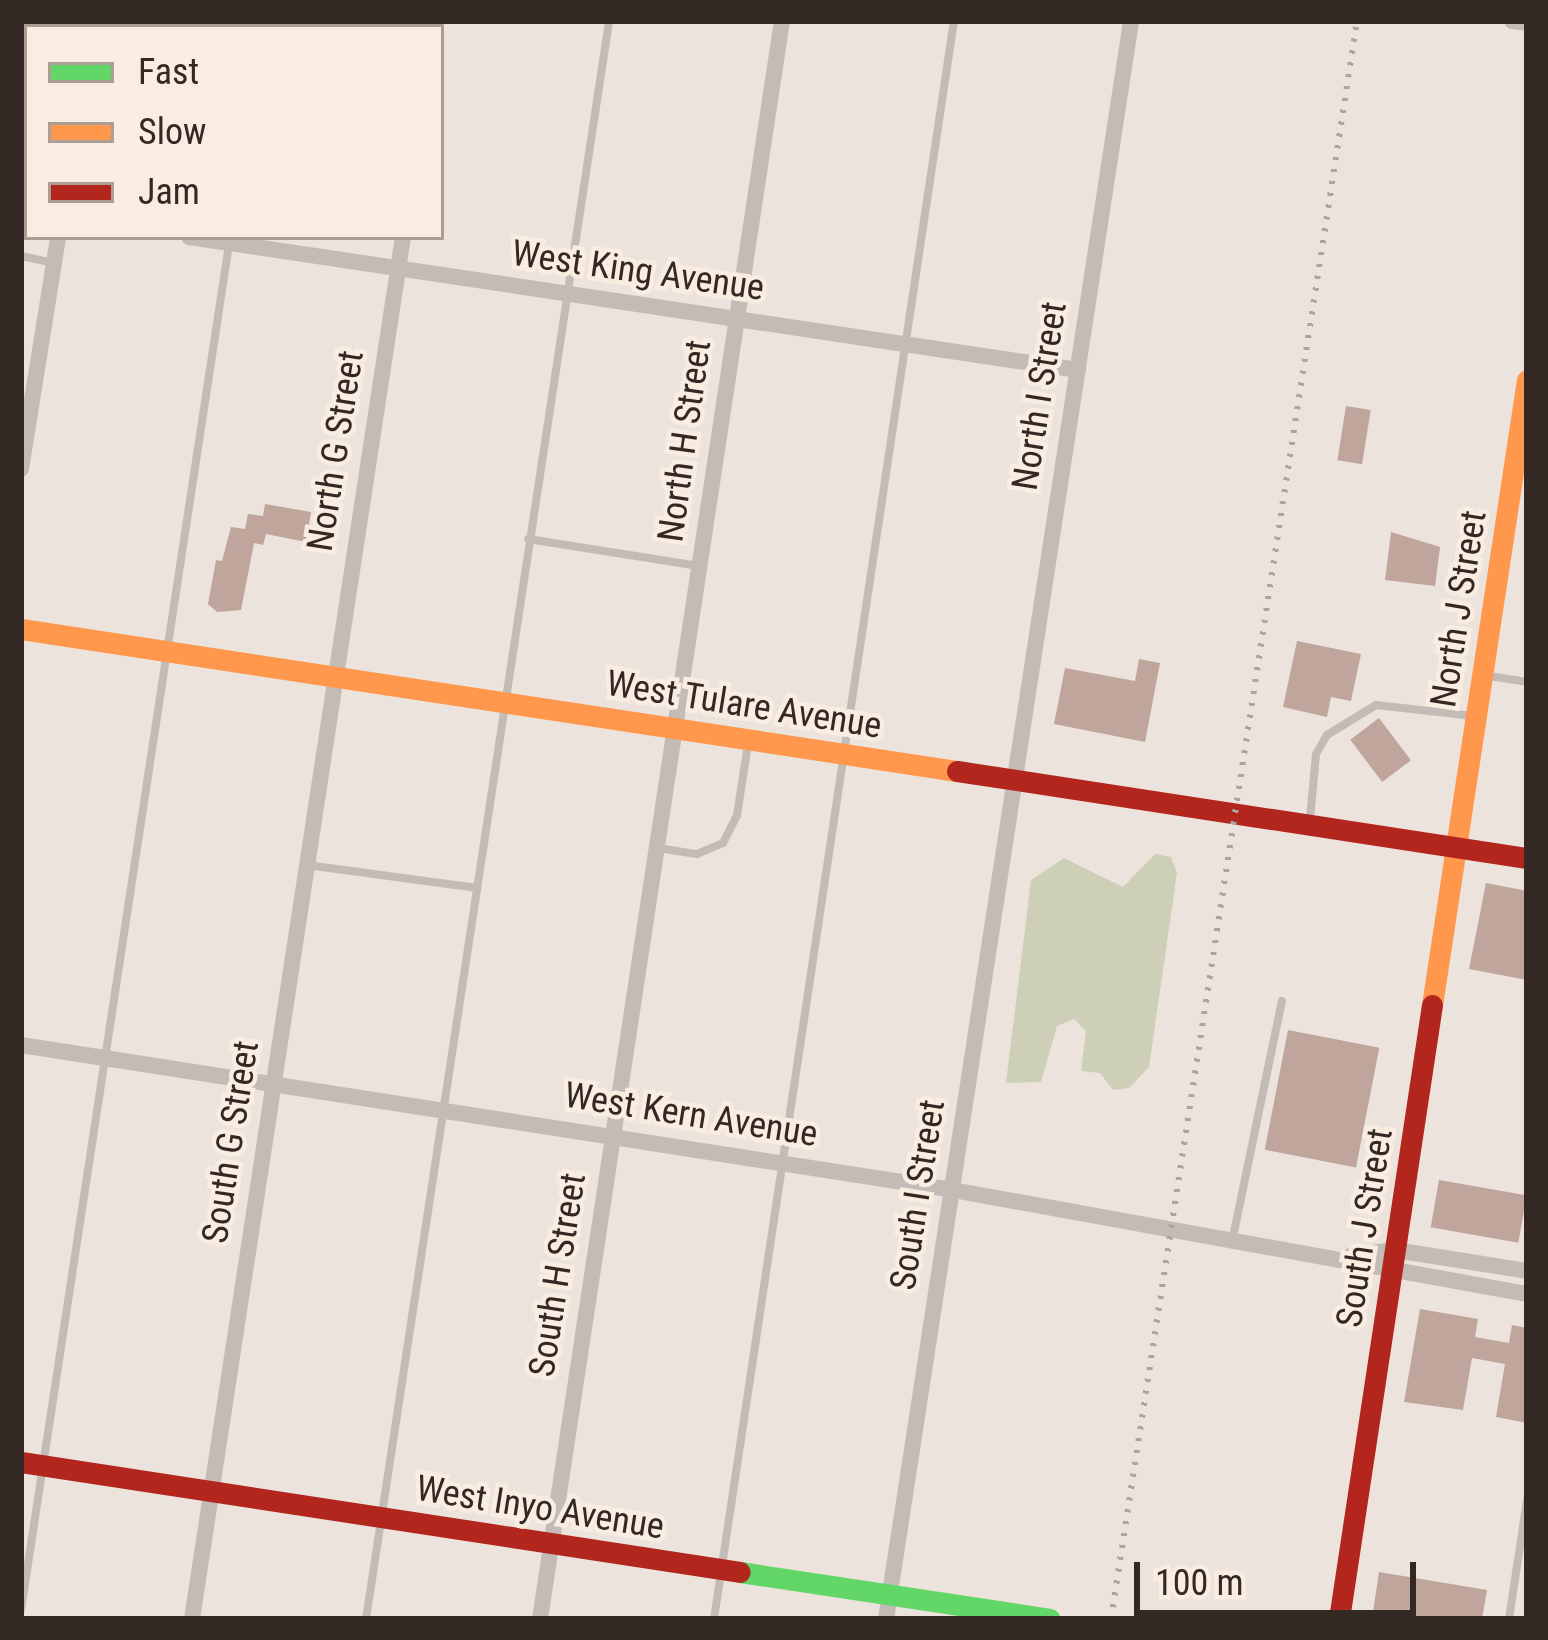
<!DOCTYPE html>
<html>
<head>
<meta charset="utf-8">
<style>
  body { margin:0 }
  #map { position:relative; width:1548px; height:1640px; overflow:hidden; background:#ebe3dc; font-family:"Roboto Condensed",sans-serif }
  div>[style] { position:absolute }
  .green>* { inset:0; background:#cdd0b6 }
  .building>* { inset:0; background:#c0a59d; transform-origin:0 0 }
  .lane>* { height:8px; margin:-4px; padding:0 4px; transform-origin:4px; border-radius:4px; background:#c3bbb6 }
  .street>* { height:16px; margin:-8px; padding:0 8px; transform-origin:8px; border-radius:8px; background:#c3bbb6 }
  .fast>* { height:21px; margin:-10.5px; padding:0 10.5px; transform-origin:10.5px; border-radius:10.5px; background:#63d668 }
  .slow>* { height:21px; margin:-10.5px; padding:0 10.5px; transform-origin:10.5px; border-radius:10.5px; background:#ff974d }
  .jam>* { height:21px; margin:-10.5px; padding:0 10.5px; transform-origin:10.5px; border-radius:10.5px; background:#b3261e }
  .rail>* { height:6px; margin-top:-3px; transform-origin:0; background:repeating-linear-gradient(90deg,#aba4a0 0 3px,transparent 0 12px) }
  span { translate:-50% -50%; white-space:nowrap; text-align:center; line-height:1.15; -webkit-text-stroke:9px #f9ede2; paint-order:stroke }
  .street-label { font-size:36px; color:#332824 }
  .frame { position:absolute; inset:0; border:24px solid #332824; pointer-events:none }
  .legend { position:absolute; left:24px; top:24px; width:420px; height:216px; box-sizing:border-box; background:#f9ede2; border:3px solid #aa9e96; margin:0; padding:15px 21px; list-style:none; font-size:36px; color:#332824 }
  .legend li { display:flex; align-items:center; gap:24px; height:60px }
  .legend b { width:60px; border:3px solid #aa9e96 }
  .scale { position:absolute; left:1134px; top:1562px; width:282px; height:54px; box-sizing:border-box; border:6px solid #332824; border-top:0; padding-left:15px; font-size:36px; line-height:42px; white-space:nowrap; color:#332824; -webkit-text-stroke:9px #f9ede2; paint-order:stroke }
</style>
</head>
<body>
<div id="map">
  <div class="green">
    <div style="clip-path:polygon(1155px 854px,1171px 857px,1177px 873px,1149px 1067px,1129px 1088px,1113px 1090px,1100px 1073px,1081px 1071px,1086px 1031px,1074px 1019px,1057px 1026px,1041px 1082px,1006px 1083px,1031px 880px,1064px 858px,1123px 887px)"></div>
  </div>
  <div class="building">
    <div style="left:1346px;top:406px;width:25px;height:55px;rotate:9deg"></div>
    <div style="clip-path:polygon(265px 504px,311px 512px,306px 542px,266px 534px,263px 545px,254px 543px,241px 610px,217px 612px,208px 604px,216px 560px,222px 561px,231px 527px,245px 529px,248px 514px,263px 516px)"></div>
    <div style="clip-path:polygon(1391px 532px,1440px 547px,1435px 586px,1385px 580px)"></div>
    <div style="clip-path:polygon(1297px 641px,1361px 654px,1351px 701px,1331px 697px,1327px 717px,1283px 707px)"></div>
    <div style="clip-path:polygon(1139px 659px,1160px 663px,1145px 742px,1054px 724px,1065px 668px,1135px 681px)"></div>
    <div style="left:1379px;top:718px;width:53px;height:36px;rotate:53deg"></div>
    <div style="clip-path:polygon(1486px 883px,1527px 891px,1527px 980px,1469px 969px)"></div>
    <div style="left:1288px;top:1030px;width:93px;height:122px;rotate:11deg"></div>
    <div style="left:1439px;top:1180px;width:89px;height:48px;rotate:10deg"></div>
    <div style="clip-path:polygon(1420px 1309px,1478px 1319px,1475px 1337px,1509px 1343px,1512px 1325px,1527px 1328px,1527px 1423px,1496px 1417px,1505px 1364px,1472px 1358px,1463px 1410px,1404px 1402px)"></div>
    <div style="clip-path:polygon(1379px 1572px,1487px 1590px,1482px 1619px,1372px 1619px)"></div>
  </div>
  <div class="lane">
    <div style="left:261px;top:27px;width:6px;rotate:-81deg"></div>
    <div style="left:21px;top:74px;width:6px;rotate:9deg"></div>
    <div style="left:21px;top:256px;width:33px;rotate:12deg"></div>
    <div style="left:528px;top:539px;width:173px;rotate:9deg"></div>
    <div style="left:1483px;top:675px;width:45px;rotate:9deg"></div>
    <div style="left:1310px;top:819px;width:65px;rotate:-84.7deg"></div>
    <div style="left:1316px;top:754px;width:22px;rotate:-60deg"></div>
    <div style="left:1327px;top:735px;width:57px;rotate:-31.5deg"></div>
    <div style="left:1376px;top:705px;width:98px;rotate:6.5deg"></div>
    <div style="left:658px;top:848px;width:39px;rotate:9deg"></div>
    <div style="left:697px;top:854px;width:28px;rotate:-23deg"></div>
    <div style="left:723px;top:843px;width:31px;rotate:-63deg"></div>
    <div style="left:737px;top:815px;width:72px;rotate:-81.2deg"></div>
    <div style="left:307px;top:865px;width:172px;rotate:7.7deg"></div>
    <div style="left:1233px;top:1237px;width:241px;rotate:-78.3deg"></div>
    <div style="left:21px;top:1610px;width:1382px;rotate:-81.34deg"></div>
    <div style="left:366px;top:1619px;width:1616px;rotate:-81.35deg"></div>
    <div style="left:714px;top:1619px;width:1616px;rotate:-81.46deg"></div>
    <div style="left:1509px;top:1619px;width:120px;rotate:-81.4deg"></div>
  </div>
  <div class="street">
    <div style="left:1512px;top:21px;width:15px;rotate:8deg"></div>
    <div style="left:89px;top:27px;width:6px;rotate:-81deg"></div>
    <div style="left:435px;top:27px;width:6px;rotate:-81deg"></div>
    <div style="left:189px;top:237px;width:899px;rotate:8.51deg"></div>
    <div style="left:21px;top:469px;width:235px;rotate:-80.9deg"></div>
    <div style="left:21px;top:1045px;width:943px;rotate:8.84deg"></div>
    <div style="left:953px;top:1190px;width:583px;rotate:10.27deg"></div>
    <div style="left:1350px;top:1256px;width:45px;rotate:-7.6deg"></div>
    <div style="left:1395px;top:1250px;width:134px;rotate:9deg"></div>
    <div style="left:192px;top:1619px;width:1398px;rotate:-81.32deg"></div>
    <div style="left:540px;top:1619px;width:1616px;rotate:-81.39deg"></div>
    <div style="left:886px;top:1619px;width:1617px;rotate:-81.28deg"></div>
  </div>
  <div class="fast">
    <div style="left:740px;top:1572px;width:313px;rotate:8.6deg"></div>
  </div>
  <div class="slow">
    <div style="left:21px;top:629px;width:947px;rotate:8.63deg"></div>
    <div style="left:1432px;top:1005px;width:632px;rotate:-81.36deg"></div>
  </div>
  <div class="jam">
    <div style="left:957px;top:771px;width:577px;rotate:8.68deg"></div>
    <div style="left:21px;top:1462px;width:727px;rotate:8.7deg"></div>
    <div style="left:1339px;top:1619px;width:621px;rotate:-81.39deg"></div>
  </div>
  <div class="rail">
    <div style="left:1111px;top:1619px;width:1617px;rotate:-81.25deg"></div>
  </div>
  <div class="street-label">
    <span style="left:638px;top:271px;rotate:8deg">West King Avenue</span>
    <span style="left:1040px;top:396px;rotate:-81deg">North I Street</span>
    <span style="left:685px;top:441px;rotate:-82deg">North H Street</span>
    <span style="left:336px;top:451px;rotate:-81deg">North G Street</span>
    <span style="left:1459px;top:609px;rotate:-81deg">North J Street</span>
    <span style="left:744px;top:705px;rotate:9deg">West Tulare Avenue</span>
    <span style="left:691px;top:1115px;rotate:9deg">West Kern Avenue</span>
    <span style="left:231px;top:1142px;rotate:-81deg">South G Street</span>
    <span style="left:918px;top:1195px;rotate:-81deg">South I Street</span>
    <span style="left:1365px;top:1228px;rotate:-81deg">South J Street</span>
    <span style="left:558px;top:1275px;rotate:-81deg">South H Street</span>
    <span style="left:540px;top:1508px;rotate:9deg">West Inyo Avenue</span>
  </div>
  <div class="frame"></div>
  <ul class="legend">
  <li><b style="height:15px;background:#63d668"></b>Fast</li>
  <li><b style="height:15px;background:#ff974d"></b>Slow</li>
  <li><b style="height:15px;background:#b3261e"></b>Jam</li>
  </ul>
  <div class="scale">100 m</div>
</div>
</body>
</html>
